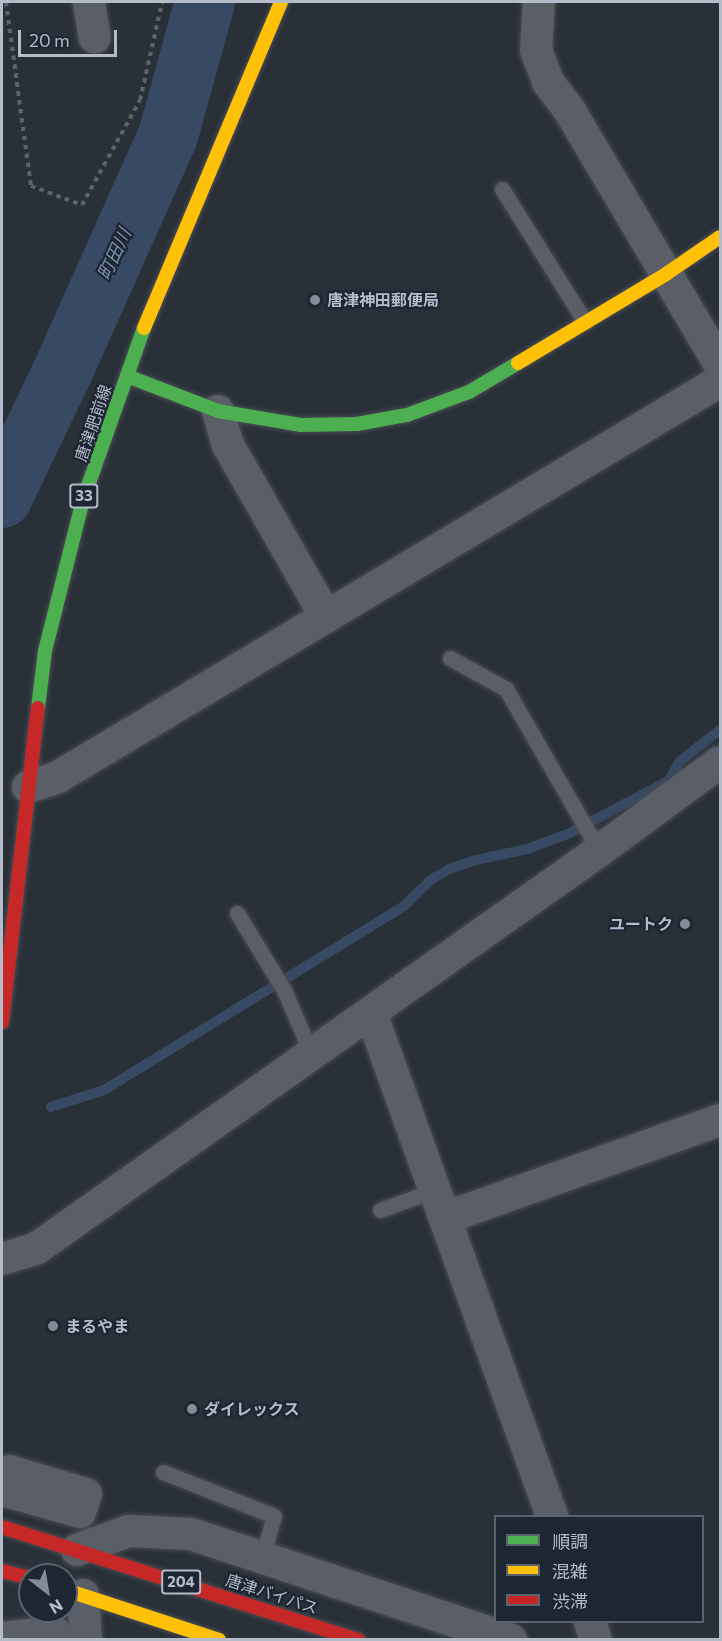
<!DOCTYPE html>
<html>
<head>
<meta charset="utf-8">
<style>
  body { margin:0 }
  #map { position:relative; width:722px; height:1641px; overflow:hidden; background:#2a3038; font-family:Commissioner,"Noto Sans JP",sans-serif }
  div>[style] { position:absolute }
  .stream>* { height:10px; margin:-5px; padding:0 5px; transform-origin:5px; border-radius:5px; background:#384963 }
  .river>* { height:60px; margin:-30px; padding:0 30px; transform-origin:30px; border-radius:30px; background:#384963 }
  .path>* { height:4px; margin-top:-2px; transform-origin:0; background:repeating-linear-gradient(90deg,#5d636a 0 4.5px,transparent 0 9px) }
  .roads { filter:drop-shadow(0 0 2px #484c53) drop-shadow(0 0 2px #484c53) }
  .lane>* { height:15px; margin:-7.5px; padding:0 7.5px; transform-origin:7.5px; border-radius:7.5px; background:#5a5e66 }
  .street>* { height:32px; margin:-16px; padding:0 16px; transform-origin:16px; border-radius:16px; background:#5a5e66 }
  .fast>* { height:14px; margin:-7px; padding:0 7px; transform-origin:7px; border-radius:7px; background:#4caf50 }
  .slow>* { height:14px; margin:-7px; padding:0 7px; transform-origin:7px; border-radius:7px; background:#ffc107 }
  .jam>* { height:14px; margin:-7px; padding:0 7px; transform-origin:7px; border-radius:7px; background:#c62828 }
  .dots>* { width:16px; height:16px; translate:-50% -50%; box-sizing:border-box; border:3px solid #1d2633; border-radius:50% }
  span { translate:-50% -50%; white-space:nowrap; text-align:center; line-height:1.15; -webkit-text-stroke:4.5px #1d2633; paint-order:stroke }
  .shield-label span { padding:2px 4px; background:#1d2633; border:2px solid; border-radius:4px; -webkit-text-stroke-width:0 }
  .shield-label { font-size:15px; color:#b4bcc9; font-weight:700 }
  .poi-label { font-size:16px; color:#b4bcc9; font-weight:700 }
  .left { translate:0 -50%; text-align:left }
  .right { translate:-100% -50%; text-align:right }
  .street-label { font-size:16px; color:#b4bcc9 }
  .water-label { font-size:18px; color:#7c92b1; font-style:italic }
  .frame { position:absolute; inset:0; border:3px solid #b4bcc9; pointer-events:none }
  .legend { position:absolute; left:494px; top:1515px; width:210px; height:108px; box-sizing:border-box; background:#1d2633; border:2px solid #59626f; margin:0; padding:8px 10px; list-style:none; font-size:18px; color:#b4bcc9 }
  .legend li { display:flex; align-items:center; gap:12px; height:30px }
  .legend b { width:30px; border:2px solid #59626f }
  .north { position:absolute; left:18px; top:1563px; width:60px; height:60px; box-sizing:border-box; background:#1d2633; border:2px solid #59626f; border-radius:50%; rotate:149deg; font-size:16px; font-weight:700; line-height:24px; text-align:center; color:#b4bcc9 }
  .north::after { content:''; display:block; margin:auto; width:21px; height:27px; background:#848b96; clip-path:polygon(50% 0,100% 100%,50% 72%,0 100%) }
  .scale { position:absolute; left:18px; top:30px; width:99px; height:27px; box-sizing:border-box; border:3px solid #b4bcc9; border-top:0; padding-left:8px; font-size:18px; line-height:21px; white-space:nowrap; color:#b4bcc9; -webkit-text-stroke:4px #1d2633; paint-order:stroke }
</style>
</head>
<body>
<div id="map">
  <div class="stream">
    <div style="left:51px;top:1107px;width:56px;rotate:-17.8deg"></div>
    <div style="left:104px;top:1090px;width:351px;rotate:-31.5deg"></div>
    <div style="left:403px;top:907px;width:40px;rotate:-44deg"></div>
    <div style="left:432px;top:879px;width:20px;rotate:-30deg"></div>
    <div style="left:449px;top:869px;width:24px;rotate:-19deg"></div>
    <div style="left:472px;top:861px;width:56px;rotate:-12.3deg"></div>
    <div style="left:527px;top:849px;width:46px;rotate:-20.4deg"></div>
    <div style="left:570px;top:833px;width:111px;rotate:-28deg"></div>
    <div style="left:668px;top:781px;width:23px;rotate:-59deg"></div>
    <div style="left:680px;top:761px;width:51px;rotate:-37.8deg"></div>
  </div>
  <div class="river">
    <div style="left:2px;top:498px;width:136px;rotate:-64.4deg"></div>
    <div style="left:61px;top:375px;width:262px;rotate:-65.9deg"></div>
    <div style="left:168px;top:136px;width:139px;rotate:-74.6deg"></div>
  </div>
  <div class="path">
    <div style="left:6px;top:2px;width:186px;rotate:82.3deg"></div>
    <div style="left:31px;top:186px;width:54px;rotate:20.4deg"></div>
    <div style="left:82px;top:205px;width:120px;rotate:-61.1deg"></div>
    <div style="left:140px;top:100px;width:100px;rotate:-77.3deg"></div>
  </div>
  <div class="roads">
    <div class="lane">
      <div style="left:502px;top:189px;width:157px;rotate:58deg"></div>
      <div style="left:450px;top:658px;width:64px;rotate:29deg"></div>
      <div style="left:506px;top:689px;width:187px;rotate:60.1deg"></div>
      <div style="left:237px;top:913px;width:90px;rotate:58.6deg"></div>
      <div style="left:284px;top:990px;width:71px;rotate:66.7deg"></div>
      <div style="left:380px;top:1210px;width:59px;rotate:-20deg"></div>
      <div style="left:163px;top:1472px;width:119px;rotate:21.6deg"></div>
      <div style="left:274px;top:1516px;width:43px;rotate:106.3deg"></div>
    </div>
    <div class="street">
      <div style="left:89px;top:2px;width:36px;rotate:81deg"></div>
      <div style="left:539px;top:2px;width:48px;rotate:93.6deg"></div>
      <div style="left:536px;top:50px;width:34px;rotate:69deg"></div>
      <div style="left:548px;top:82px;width:39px;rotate:53deg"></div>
      <div style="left:571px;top:113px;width:293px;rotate:59.4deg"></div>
      <div style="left:218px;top:411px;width:35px;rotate:74deg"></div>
      <div style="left:228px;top:445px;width:198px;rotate:60.3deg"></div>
      <div style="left:28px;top:787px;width:32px;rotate:-18deg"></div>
      <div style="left:58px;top:777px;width:771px;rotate:-30.89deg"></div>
      <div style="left:371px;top:1013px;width:535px;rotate:70.21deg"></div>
      <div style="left:445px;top:1218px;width:292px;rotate:-19.6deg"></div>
      <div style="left:2px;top:1259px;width:37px;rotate:-17deg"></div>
      <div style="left:37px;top:1248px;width:688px;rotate:-35.24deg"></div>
      <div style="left:599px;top:851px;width:150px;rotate:-36.3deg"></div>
      <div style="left:6px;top:1491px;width:77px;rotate:15.8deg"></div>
      <div style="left:80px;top:1512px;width:19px;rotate:-72deg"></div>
      <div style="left:86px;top:1494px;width:80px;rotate:-163.4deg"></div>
      <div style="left:77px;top:1550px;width:55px;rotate:-20.1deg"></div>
      <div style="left:129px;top:1531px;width:62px;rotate:2.8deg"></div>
      <div style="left:191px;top:1534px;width:337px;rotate:18.3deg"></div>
      <div style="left:83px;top:1595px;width:45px;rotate:86.2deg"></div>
      <div style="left:590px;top:1622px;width:19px;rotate:72deg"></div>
      <div style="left:2px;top:1638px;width:52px;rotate:-6.6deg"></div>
      <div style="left:54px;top:1632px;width:8px;rotate:83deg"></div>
    </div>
    <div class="fast">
      <div style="left:127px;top:376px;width:97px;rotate:21deg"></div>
      <div style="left:218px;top:411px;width:84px;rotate:9.6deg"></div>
      <div style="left:301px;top:425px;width:56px;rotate:-1deg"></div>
      <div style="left:357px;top:424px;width:51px;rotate:-10.2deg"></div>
      <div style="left:407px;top:415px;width:66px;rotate:-20.4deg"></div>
      <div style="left:469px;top:392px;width:57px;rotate:-30.6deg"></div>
      <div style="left:38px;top:708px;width:57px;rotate:-83deg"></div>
      <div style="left:45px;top:651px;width:156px;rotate:-75.9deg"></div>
      <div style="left:83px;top:500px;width:182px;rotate:-70.5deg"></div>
    </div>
    <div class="slow">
      <div style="left:144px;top:328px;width:354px;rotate:-67.2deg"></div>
      <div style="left:518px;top:363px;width:173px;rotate:-31deg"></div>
      <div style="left:666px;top:274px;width:65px;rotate:-34.4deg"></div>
      <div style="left:66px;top:1590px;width:161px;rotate:18.1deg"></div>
    </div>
    <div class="jam">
      <div style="left:2px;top:1022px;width:316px;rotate:-83.5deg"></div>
      <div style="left:2px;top:1527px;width:374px;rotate:17.6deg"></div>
      <div style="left:2px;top:1571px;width:29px;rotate:14deg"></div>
    </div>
  </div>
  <div class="dots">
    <div style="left:315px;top:300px;background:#848b96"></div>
    <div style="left:685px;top:924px;background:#848b96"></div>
    <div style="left:53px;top:1326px;background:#848b96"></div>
    <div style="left:192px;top:1409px;background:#848b96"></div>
  </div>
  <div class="shield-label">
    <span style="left:84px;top:496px">33</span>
    <span style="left:181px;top:1582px">204</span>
  </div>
  <div class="poi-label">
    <span class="left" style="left:327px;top:300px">唐津神田郵便局</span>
    <span class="right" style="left:673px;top:924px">ユートク</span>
    <span class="left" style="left:65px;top:1326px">まるやま</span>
    <span class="left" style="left:204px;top:1409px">ダイレックス</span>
  </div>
  <div class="street-label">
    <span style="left:93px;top:423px;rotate:-71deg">唐津肥前線</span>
    <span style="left:272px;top:1594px;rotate:18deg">唐津バイパス</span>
  </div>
  <div class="water-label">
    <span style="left:114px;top:254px;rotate:-65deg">町田川</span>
  </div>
  <div class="frame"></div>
  <ul class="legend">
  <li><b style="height:8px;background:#4caf50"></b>順調</li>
  <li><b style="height:8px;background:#ffc107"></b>混雑</li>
  <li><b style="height:8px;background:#c62828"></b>渋滞</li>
  </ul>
  <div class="north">N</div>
  <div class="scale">20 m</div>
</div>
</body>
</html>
